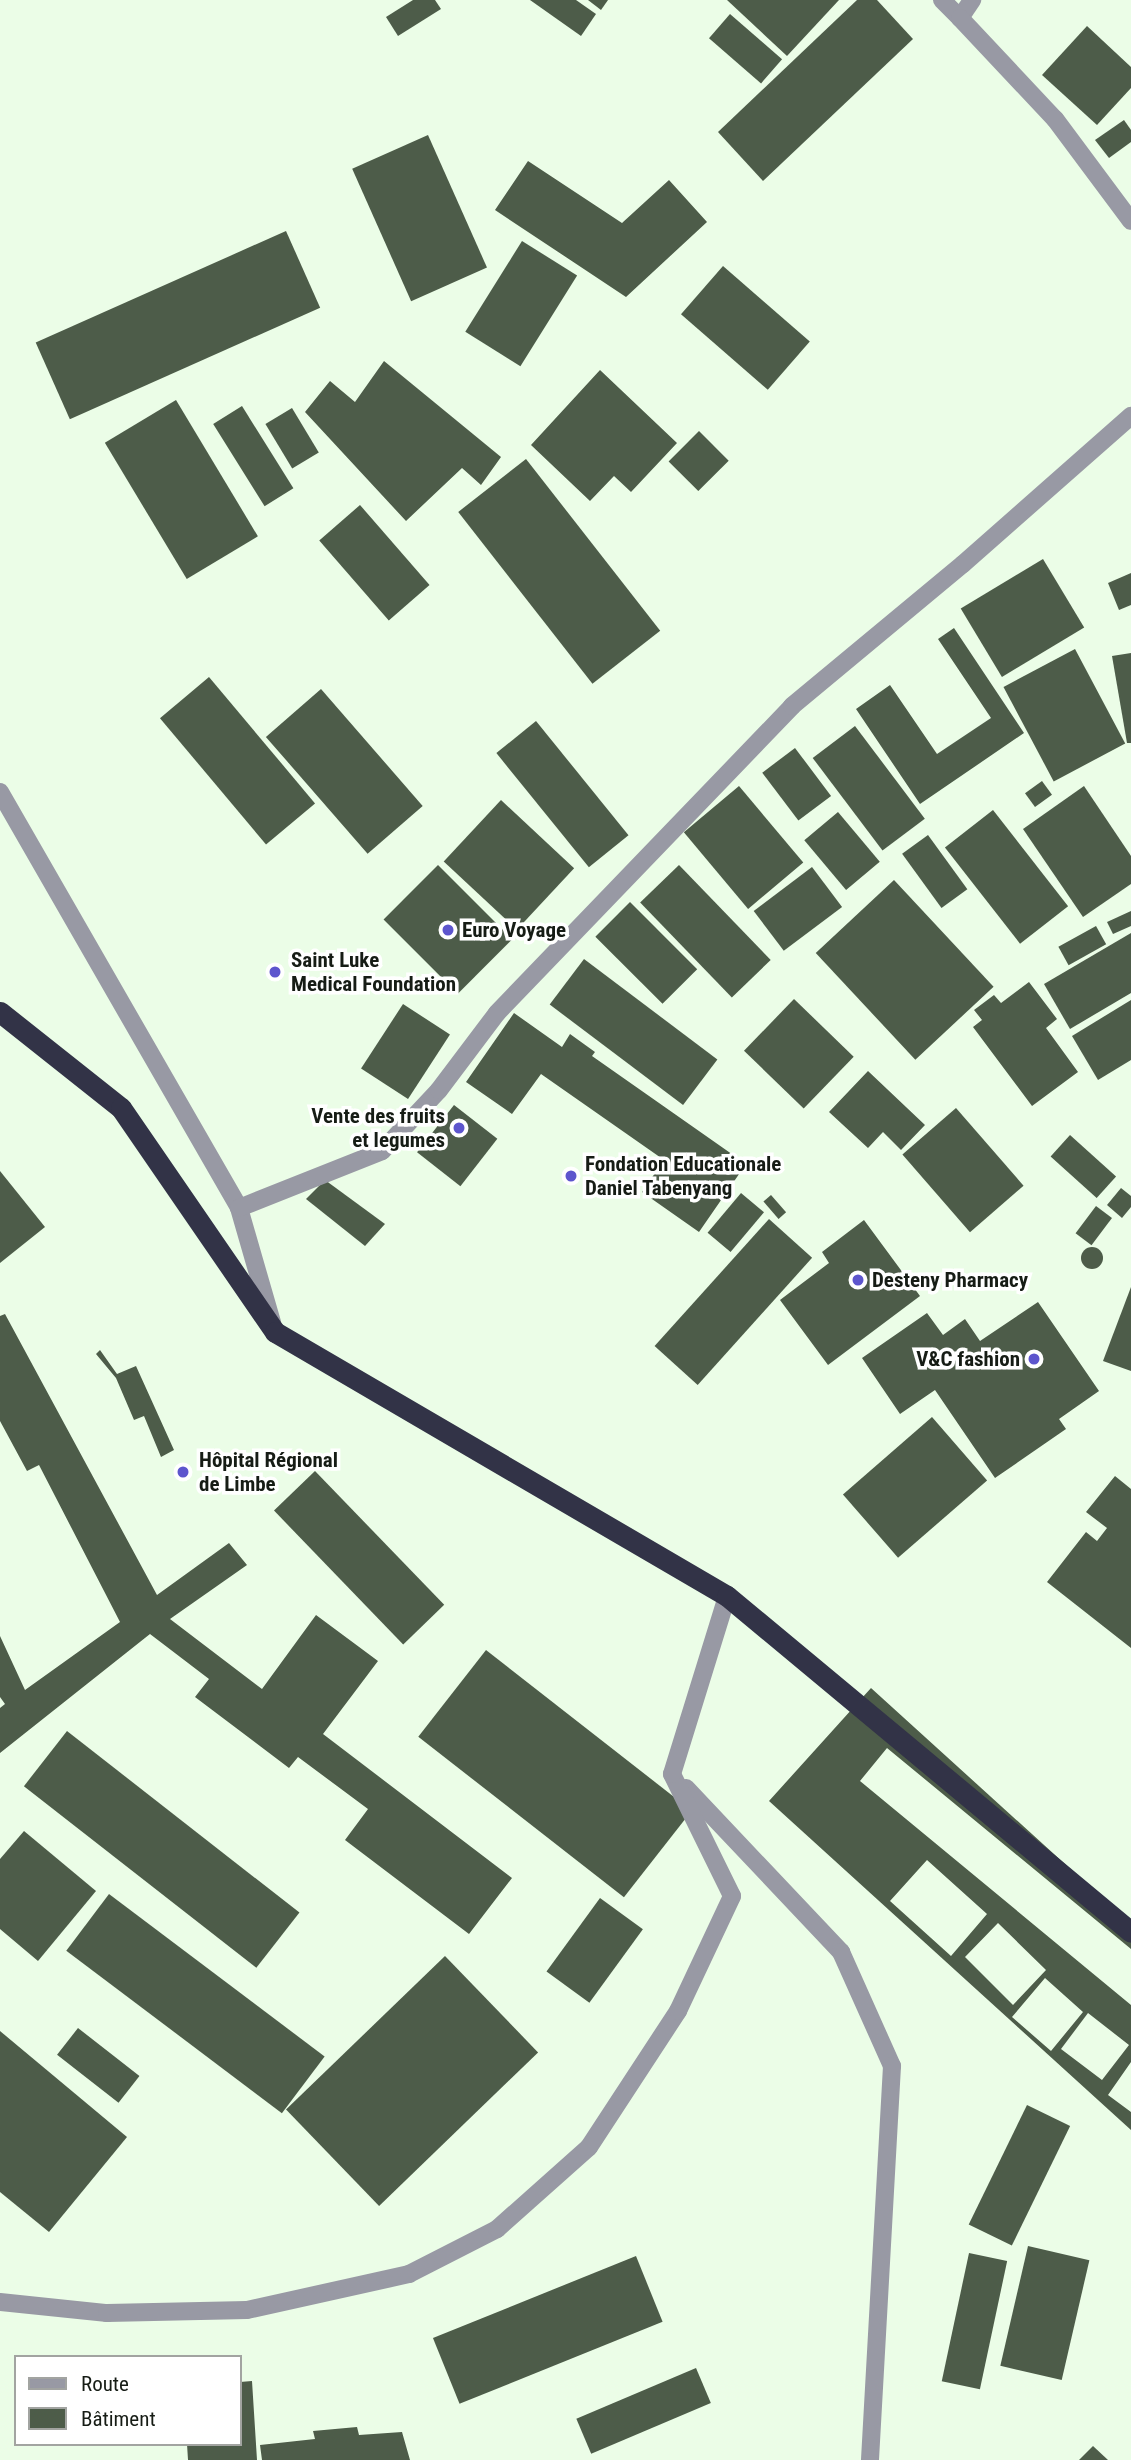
<!DOCTYPE html>
<html>
<head>
<meta charset="utf-8">
<style>
  body { margin:0 }
  #map { position:relative; width:1131px; height:2460px; overflow:hidden; background:#ebfde7; font-family:"Roboto Condensed",sans-serif }
  div>[style] { position:absolute }
  .building>* { inset:0; background:#4d5c49; transform-origin:0 0 }
  .round { border-radius:50% }
  .minor>* { height:18px; margin:-9px; padding:0 9px; transform-origin:9px; border-radius:9px; background:#9899a4 }
  .highway>* { height:21px; margin:-10.5px; padding:0 10.5px; transform-origin:10.5px; border-radius:10.5px; background:#323347 }
  .dots>* { width:19px; height:19px; translate:-50% -50%; box-sizing:border-box; border:4px solid #fff; border-radius:50% }
  span { translate:-50% -50%; white-space:nowrap; text-align:center; line-height:1.15; -webkit-text-stroke:7px #fff; paint-order:stroke }
  .poi-label { font-size:21px; color:#161c15; font-weight:700 }
  .left { translate:0 -50%; text-align:left }
  .right { translate:-100% -50%; text-align:right }
  .legend { position:absolute; left:14px; top:2355px; width:228px; height:91px; box-sizing:border-box; background:#fff; border:2px solid #a2a4a1; margin:0; padding:9px 12px; list-style:none; font-size:21px; color:#161c15 }
  .legend li { display:flex; align-items:center; gap:14px; height:35px }
  .legend b { width:35px; border:2px solid #a2a4a1 }
</style>
</head>
<body>
<div id="map">
  <div class="building">
    <div style="clip-path:polygon(413px 0,435px 0,441px 9px,398px 36px,386px 17px)"></div>
    <div style="clip-path:polygon(530px 0,576px 0,596px 14px,581px 36px)"></div>
    <div style="clip-path:polygon(588px 0,608px 0,601px 10px)"></div>
    <div style="clip-path:polygon(727px 0,839px 0,787px 56px)"></div>
    <div style="clip-path:polygon(857px 0,877px 0,913px 39px,763px 181px,718px 132px)"></div>
    <div style="left:730px;top:14px;width:69px;height:32px;rotate:41deg"></div>
    <div style="clip-path:polygon(1087px 26px,1131px 67px,1131px 88px,1097px 125px,1042px 75px)"></div>
    <div style="clip-path:polygon(1124px 120px,1131px 130px,1131px 142px,1109px 158px,1095px 140px)"></div>
    <div style="left:428px;top:135px;width:145px;height:83px;rotate:66deg"></div>
    <div style="clip-path:polygon(528px 161px,622px 223px,669px 180px,707px 222px,626px 297px,495px 210px)"></div>
    <div style="left:286px;top:231px;width:84px;height:274px;rotate:66deg"></div>
    <div style="left:522px;top:241px;width:65px;height:107px;rotate:32deg"></div>
    <div style="left:723px;top:266px;width:115px;height:64px;rotate:41deg"></div>
    <div style="clip-path:polygon(384px 361px,501px 457px,481px 485px,462px 468px,406px 521px,305px 412px,330px 381px,355px 402px)"></div>
    <div style="clip-path:polygon(600px 370px,677px 443px,631px 492px,614px 476px,590px 501px,531px 445px)"></div>
    <div style="left:176px;top:400px;width:159px;height:83px;rotate:59deg"></div>
    <div style="left:242px;top:406px;width:97px;height:34px;rotate:58deg"></div>
    <div style="left:292px;top:408px;width:52px;height:31px;rotate:59deg"></div>
    <div style="left:699px;top:431px;width:42px;height:43px;rotate:45deg"></div>
    <div style="left:526px;top:459px;width:218px;height:86px;rotate:52deg"></div>
    <div style="left:360px;top:505px;width:106px;height:54px;rotate:49deg"></div>
    <div style="left:1043px;top:559px;width:80px;height:96px;rotate:59deg"></div>
    <div style="clip-path:polygon(1131px 573px,1131px 605px,1119px 610px,1108px 583px)"></div>
    <div style="clip-path:polygon(954px 628px,1024px 733px,920px 804px,856px 709px,890px 685px,937px 754px,991px 718px,938px 639px)"></div>
    <div style="left:1075px;top:649px;width:107px;height:81px;rotate:62deg"></div>
    <div style="clip-path:polygon(1131px 653px,1131px 743px,1127px 743px,1112px 656px)"></div>
    <div style="left:209px;top:677px;width:165px;height:64px;rotate:50deg"></div>
    <div style="left:321px;top:689px;width:155px;height:73px;rotate:49deg"></div>
    <div style="left:536px;top:721px;width:147px;height:51px;rotate:51deg"></div>
    <div style="left:855px;top:726px;width:116px;height:53px;rotate:53deg"></div>
    <div style="left:795px;top:748px;width:60px;height:41px;rotate:53deg"></div>
    <div style="left:1042px;top:781px;width:17px;height:21px;rotate:54deg"></div>
    <div style="left:739px;top:786px;width:100px;height:72px;rotate:50deg"></div>
    <div style="clip-path:polygon(1084px 786px,1131px 856px,1131px 884px,1083px 917px,1023px 829px)"></div>
    <div style="left:501px;top:800px;width:100px;height:84px;rotate:43deg"></div>
    <div style="left:993px;top:810px;width:122px;height:61px;rotate:52deg"></div>
    <div style="left:838px;top:812px;width:65px;height:44px;rotate:50deg"></div>
    <div style="left:928px;top:835px;width:67px;height:32px;rotate:54deg"></div>
    <div style="left:438px;top:865px;width:105px;height:77px;rotate:45deg"></div>
    <div style="left:679px;top:865px;width:132px;height:54px;rotate:46deg"></div>
    <div style="left:812px;top:867px;width:50px;height:73px;rotate:53deg"></div>
    <div style="left:894px;top:880px;width:146px;height:107px;rotate:47deg"></div>
    <div style="left:630px;top:902px;width:95px;height:49px;rotate:45deg"></div>
    <div style="clip-path:polygon(1131px 911px,1131px 926px,1113px 934px,1107px 922px)"></div>
    <div style="left:1096px;top:926px;width:21px;height:43px;rotate:61deg"></div>
    <div style="clip-path:polygon(1131px 933px,1131px 993px,1070px 1029px,1044px 984px)"></div>
    <div style="left:584px;top:959px;width:167px;height:57px;rotate:37deg"></div>
    <div style="clip-path:polygon(1029px 982px,1057px 1019px,1046px 1028px,1078px 1072px,1032px 1106px,973px 1027px,982px 1020px,974px 1010px,994px 995px,1001px 1003px)"></div>
    <div style="left:794px;top:999px;width:83px;height:72px;rotate:44deg"></div>
    <div style="clip-path:polygon(1131px 1000px,1131px 1060px,1098px 1080px,1072px 1036px)"></div>
    <div style="left:403px;top:1004px;width:56px;height:77px;rotate:33deg"></div>
    <div style="clip-path:polygon(514px 1013px,562px 1047px,570px 1034px,595px 1052px,592px 1056px,746px 1164px,699px 1232px,642px 1192px,664px 1160px,541px 1074px,512px 1114px,466px 1082px)"></div>
    <div style="clip-path:polygon(868px 1071px,925px 1125px,901px 1150px,883px 1132px,868px 1148px,829px 1112px)"></div>
    <div style="left:454px;top:1105px;width:55px;height:60px;rotate:38deg"></div>
    <div style="left:956px;top:1108px;width:103px;height:71px;rotate:49deg"></div>
    <div style="left:1070px;top:1135px;width:62px;height:29px;rotate:42deg"></div>
    <div style="clip-path:polygon(0 1171px,45px 1227px,0 1263px)"></div>
    <div style="clip-path:polygon(325px 1180px,385px 1224px,365px 1246px,306px 1199px)"></div>
    <div style="clip-path:polygon(1121px 1188px,1131px 1196px,1131px 1207px,1122px 1218px,1107px 1205px)"></div>
    <div style="left:741px;top:1193px;width:30px;height:52px;rotate:40deg"></div>
    <div style="left:771px;top:1195px;width:23px;height:10px;rotate:49deg"></div>
    <div style="left:1096px;top:1206px;width:20px;height:34px;rotate:37deg"></div>
    <div style="left:769px;top:1219px;width:58px;height:171px;rotate:42deg"></div>
    <div style="clip-path:polygon(864px 1220px,920px 1296px,828px 1365px,780px 1300px,829px 1263px,822px 1252px)"></div>
    <div class="round" style="left:1081px;top:1247px;width:22px;height:22px"></div>
    <div style="clip-path:polygon(1131px 1287px,1131px 1371px,1103px 1361px)"></div>
    <div style="clip-path:polygon(1038px 1302px,1099px 1391px,1059px 1419px,1066px 1429px,995px 1478px,935px 1390px,900px 1414px,862px 1358px,927px 1313px,943px 1335px,965px 1319px,980px 1341px)"></div>
    <div style="clip-path:polygon(5px 1314px,157px 1595px,229px 1543px,247px 1565px,170px 1619px,262px 1689px,316px 1615px,378px 1661px,323px 1734px,512px 1878px,469px 1934px,345px 1840px,368px 1809px,298px 1757px,289px 1768px,195px 1697px,209px 1679px,150px 1634px,0 1753px,0 1708px,5px 1704px,0 1697px,0 1636px,25px 1690px,120px 1622px,39px 1465px,27px 1471px,0 1421px,0 1316px)"></div>
    <div style="clip-path:polygon(100px 1350px,117px 1374px,136px 1366px,174px 1450px,161px 1457px,144px 1416px,134px 1420px,116px 1378px,96px 1354px)"></div>
    <div style="left:932px;top:1417px;width:84px;height:118px;rotate:49deg"></div>
    <div style="left:315px;top:1471px;width:186px;height:57px;rotate:46deg"></div>
    <div style="clip-path:polygon(1115px 1476px,1131px 1489px,1131px 1648px,1047px 1582px,1086px 1532px,1097px 1541px,1107px 1528px,1086px 1512px)"></div>
    <div style="left:486px;top:1650px;width:261px;height:110px;rotate:38deg"></div>
    <div style="clip-path:polygon(evenodd,871px 1688px,1131px 1924px,1131px 1949px,887px 1748px,860px 1781px,1131px 2005px,1131px 2062px,1108px 2095px,1131px 2112px,1131px 2130px,769px 1801px,871px 1688px,927px 1860px,987px 1914px,951px 1956px,890px 1901px,927px 1860px,871px 1688px,998px 1923px,1046px 1970px,1013px 2005px,965px 1957px,998px 1923px,871px 1688px,1045px 1978px,1083px 2012px,1051px 2051px,1012px 2017px,1045px 1978px,871px 1688px,1088px 2013px,1129px 2045px,1102px 2080px,1061px 2049px,1088px 2013px)"></div>
    <div style="left:67px;top:1731px;width:295px;height:70px;rotate:38deg"></div>
    <div style="clip-path:polygon(24px 1831px,96px 1891px,38px 1961px,0 1929px,0 1859px)"></div>
    <div style="left:109px;top:1894px;width:270px;height:71px;rotate:37deg"></div>
    <div style="left:600px;top:1898px;width:53px;height:91px;rotate:36deg"></div>
    <div style="left:445px;top:1956px;width:134px;height:221px;rotate:46deg"></div>
    <div style="left:78px;top:2028px;width:78px;height:34px;rotate:38deg"></div>
    <div style="clip-path:polygon(0 2031px,127px 2137px,49px 2232px,0 2192px)"></div>
    <div style="left:1027px;top:2105px;width:48px;height:133px;rotate:26deg"></div>
    <div style="left:1028px;top:2246px;width:63px;height:123px;rotate:13deg"></div>
    <div style="left:969px;top:2253px;width:39px;height:131px;rotate:12deg"></div>
    <div style="left:636px;top:2256px;width:71px;height:219px;rotate:68deg"></div>
    <div style="left:696px;top:2368px;width:38px;height:130px;rotate:67deg"></div>
    <div style="clip-path:polygon(252px 2381px,257px 2460px,188px 2460px,187px 2444px,240px 2444px,240px 2382px)"></div>
    <div style="clip-path:polygon(357px 2427px,359px 2435px,402px 2432px,410px 2460px,262px 2460px,260px 2445px,315px 2439px,313px 2431px)"></div>
    <div style="clip-path:polygon(1093px 2446px,1108px 2460px,1079px 2460px)"></div>
  </div>
  <div class="minor">
    <div style="left:942px;top:0;width:25px;rotate:45deg"></div>
    <div style="left:960px;top:18px;width:22px;rotate:-56deg"></div>
    <div style="left:960px;top:18px;width:139px;rotate:46.8deg"></div>
    <div style="left:1055px;top:119px;width:127px;rotate:53.3deg"></div>
    <div style="left:0;top:792px;width:480px;rotate:60.1deg"></div>
    <div style="left:239px;top:1208px;width:119px;rotate:73.9deg"></div>
    <div style="left:239px;top:1208px;width:154px;rotate:-21.7deg"></div>
    <div style="left:382px;top:1151px;width:83px;rotate:-46.9deg"></div>
    <div style="left:439px;top:1090px;width:96px;rotate:-53deg"></div>
    <div style="left:497px;top:1013px;width:426px;rotate:-46.1deg"></div>
    <div style="left:792px;top:706px;width:222px;rotate:-39.7deg"></div>
    <div style="left:963px;top:564px;width:224px;rotate:-41.4deg"></div>
    <div style="left:686px;top:1788px;width:226px;rotate:46.6deg"></div>
    <div style="left:841px;top:1952px;width:125px;rotate:65.9deg"></div>
    <div style="left:892px;top:2066px;width:395px;rotate:93.2deg"></div>
    <div style="left:0;top:2302px;width:108px;rotate:5.9deg"></div>
    <div style="left:107px;top:2313px;width:140px;rotate:-1.2deg"></div>
    <div style="left:247px;top:2310px;width:166px;rotate:-12.5deg"></div>
    <div style="left:409px;top:2274px;width:99px;rotate:-27.1deg"></div>
    <div style="left:497px;top:2229px;width:123px;rotate:-41.7deg"></div>
    <div style="left:589px;top:2147px;width:163px;rotate:-56.8deg"></div>
    <div style="left:678px;top:2011px;width:127px;rotate:-64.8deg"></div>
    <div style="left:732px;top:1896px;width:136px;rotate:-116.2deg"></div>
    <div style="left:672px;top:1774px;width:186px;rotate:-72.8deg"></div>
  </div>
  <div class="highway">
    <div style="left:0;top:1012px;width:154px;rotate:38.4deg"></div>
    <div style="left:121px;top:1108px;width:272px;rotate:55.5deg"></div>
    <div style="left:275px;top:1332px;width:523px;rotate:30.29deg"></div>
    <div style="left:727px;top:1596px;width:525px;rotate:39.75deg"></div>
  </div>
  <div class="dots">
    <div style="left:448px;top:930px;background:#5d55cd"></div>
    <div style="left:275px;top:972px;background:#5d55cd"></div>
    <div style="left:459px;top:1128px;background:#5d55cd"></div>
    <div style="left:571px;top:1176px;background:#5d55cd"></div>
    <div style="left:858px;top:1280px;background:#5d55cd"></div>
    <div style="left:1034px;top:1359px;background:#5d55cd"></div>
    <div style="left:183px;top:1472px;background:#5d55cd"></div>
  </div>
  <div class="poi-label">
    <span class="left" style="left:462px;top:930px">Euro Voyage</span>
    <span class="left" style="left:291px;top:972px">Saint Luke<br>Medical Foundation</span>
    <span class="right" style="left:445px;top:1128px">Vente des fruits<br>et legumes</span>
    <span class="left" style="left:585px;top:1176px">Fondation Educationale<br>Daniel Tabenyang</span>
    <span class="left" style="left:872px;top:1280px">Desteny Pharmacy</span>
    <span class="right" style="left:1020px;top:1359px">V&amp;C fashion</span>
    <span class="left" style="left:199px;top:1472px">Hôpital Régional<br>de Limbe</span>
  </div>
  <ul class="legend">
  <li><b style="height:9px;background:#9899a4"></b>Route</li>
  <li><b style="height:19px;background:#4d5c49"></b>Bâtiment</li>
  </ul>
</div>
</body>
</html>
